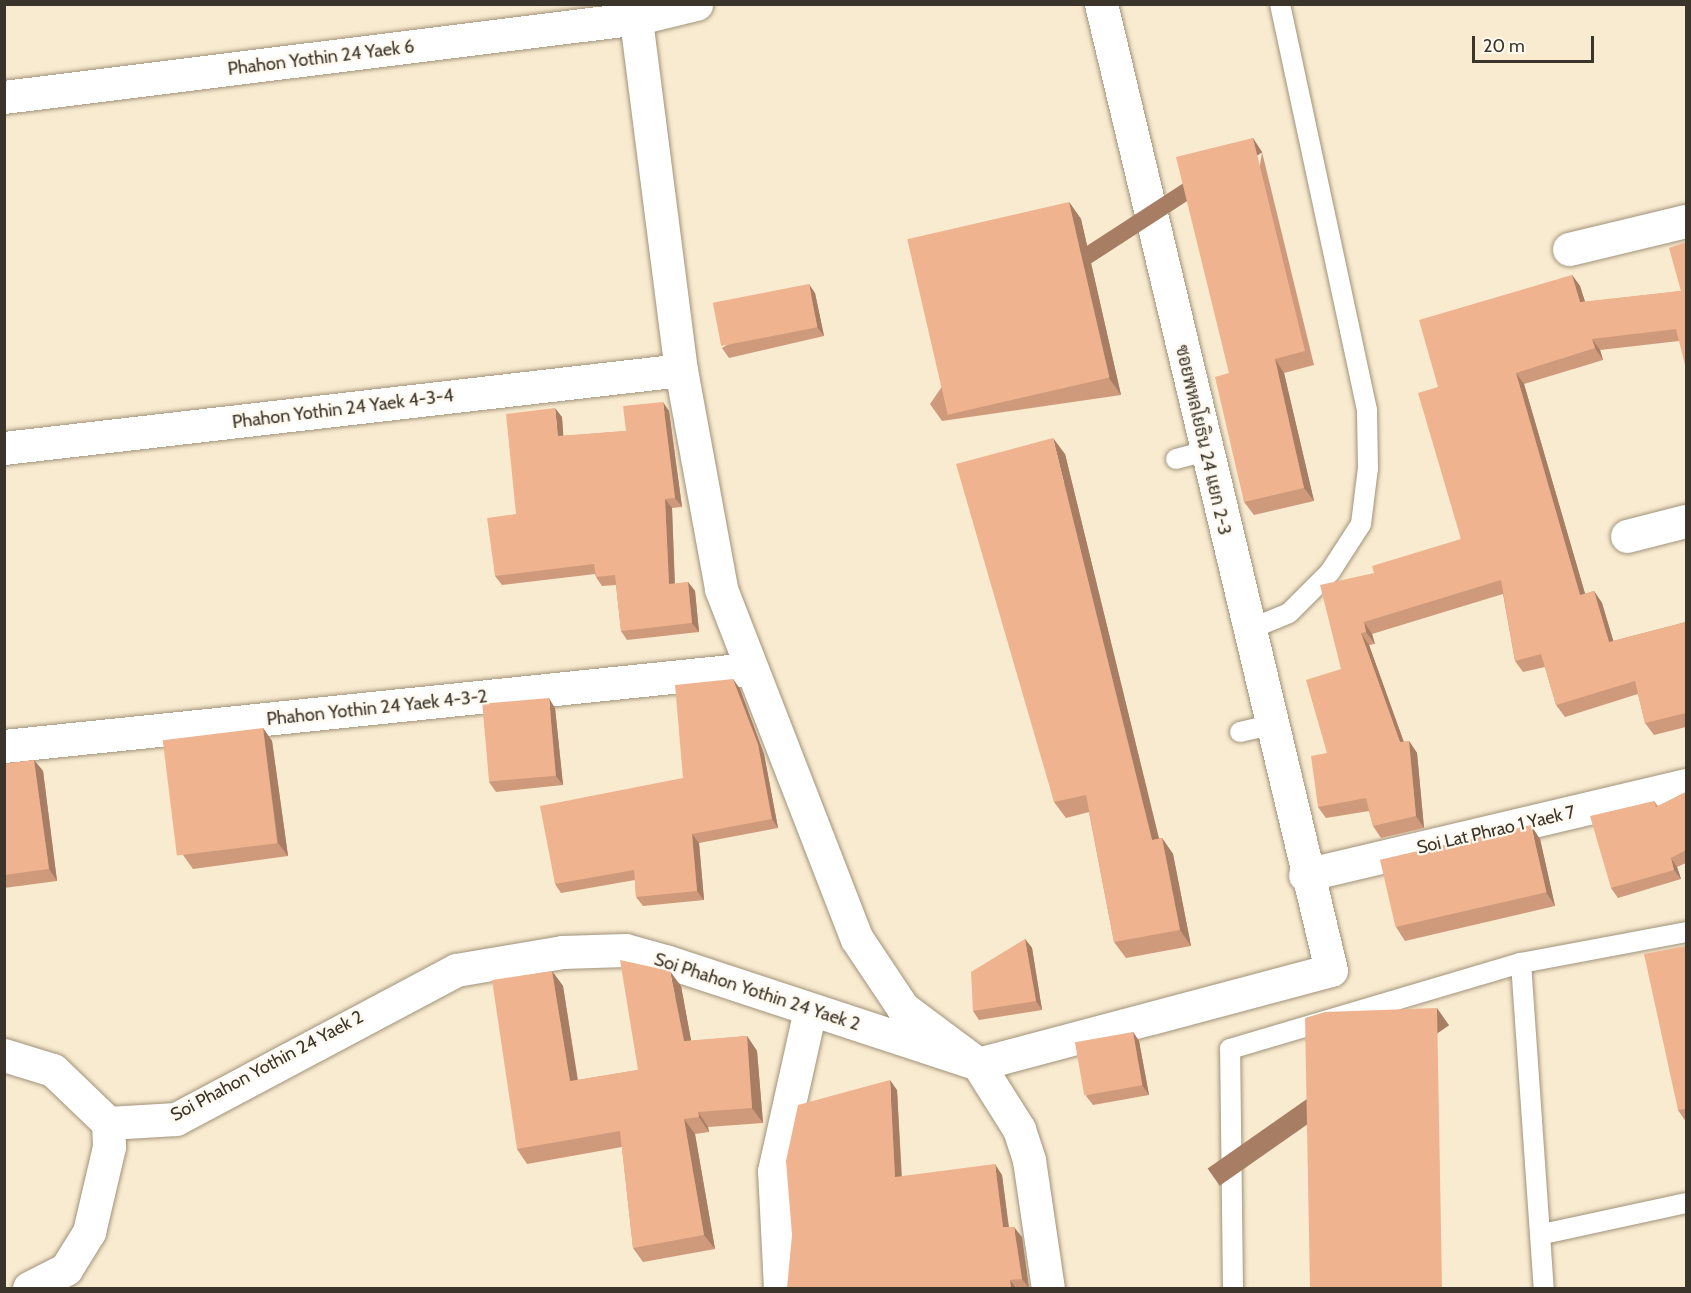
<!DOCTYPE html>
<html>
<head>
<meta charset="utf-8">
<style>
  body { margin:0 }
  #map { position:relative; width:1691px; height:1293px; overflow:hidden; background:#f9ebd0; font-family:Cabin,Sarabun,sans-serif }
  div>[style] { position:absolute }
  .roads { filter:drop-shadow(0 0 2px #a0937a) drop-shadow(0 0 2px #a0937a) }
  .service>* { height:20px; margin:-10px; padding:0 10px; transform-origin:10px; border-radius:10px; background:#fff }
  .minor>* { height:33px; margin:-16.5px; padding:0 16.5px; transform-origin:16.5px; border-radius:16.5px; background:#fff }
  .wall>* { inset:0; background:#ce9a7b }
  .shaded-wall>* { inset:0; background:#a77d64; transform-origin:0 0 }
  .building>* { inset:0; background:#efb38f; transform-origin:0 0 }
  span { translate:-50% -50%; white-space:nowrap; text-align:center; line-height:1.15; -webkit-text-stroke:4.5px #fff9ef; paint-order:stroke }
  .street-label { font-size:18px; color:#3a342a }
  .frame { position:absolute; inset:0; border:6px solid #3a342a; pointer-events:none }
  .scale { position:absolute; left:1472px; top:36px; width:122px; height:27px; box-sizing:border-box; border:3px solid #3a342a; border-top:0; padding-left:8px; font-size:18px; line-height:21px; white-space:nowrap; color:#3a342a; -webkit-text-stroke:4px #fff9ef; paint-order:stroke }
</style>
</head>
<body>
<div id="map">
  <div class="roads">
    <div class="service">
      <div style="left:1176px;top:459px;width:31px;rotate:-15deg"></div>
      <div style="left:1248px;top:630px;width:44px;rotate:-22.5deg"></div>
      <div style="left:1289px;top:613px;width:58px;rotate:-45deg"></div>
      <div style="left:1330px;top:572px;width:57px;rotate:-57.1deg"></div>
      <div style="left:1361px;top:524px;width:56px;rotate:-82.9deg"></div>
      <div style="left:1368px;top:468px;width:58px;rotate:-91deg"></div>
      <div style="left:1367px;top:410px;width:415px;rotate:-102.1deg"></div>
      <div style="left:1240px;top:732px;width:31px;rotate:-13deg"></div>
      <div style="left:1521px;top:963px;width:326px;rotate:86deg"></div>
      <div style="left:1543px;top:1234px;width:146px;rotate:-12.2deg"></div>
      <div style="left:1233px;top:1288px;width:239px;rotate:-90.7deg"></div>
      <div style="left:1230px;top:1049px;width:303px;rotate:-16.5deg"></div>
      <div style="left:1521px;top:963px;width:168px;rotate:-10.6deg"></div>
    </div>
    <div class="minor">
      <div style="left:634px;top:4px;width:369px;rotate:82.7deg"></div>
      <div style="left:681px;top:370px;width:223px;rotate:79.6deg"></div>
      <div style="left:721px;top:589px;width:375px;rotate:68.8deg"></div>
      <div style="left:857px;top:939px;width:83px;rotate:56.3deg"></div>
      <div style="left:903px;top:1008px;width:94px;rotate:36.7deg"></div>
      <div style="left:978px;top:1064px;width:77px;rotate:57.8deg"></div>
      <div style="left:1019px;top:1129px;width:33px;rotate:72deg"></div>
      <div style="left:1029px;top:1160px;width:129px;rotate:81.6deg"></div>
      <div style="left:4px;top:97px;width:639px;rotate:-7.1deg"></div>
      <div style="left:638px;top:18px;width:60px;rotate:-13.6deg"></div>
      <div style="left:1569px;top:249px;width:120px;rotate:-13.5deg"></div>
      <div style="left:4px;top:448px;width:681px;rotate:-6.57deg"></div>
      <div style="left:1627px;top:536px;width:61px;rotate:-14.3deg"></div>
      <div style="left:4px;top:746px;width:749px;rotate:-5.9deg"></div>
      <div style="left:1305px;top:875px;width:391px;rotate:-13.3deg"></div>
      <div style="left:4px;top:1055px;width:51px;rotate:17deg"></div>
      <div style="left:53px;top:1070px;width:76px;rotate:43.9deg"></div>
      <div style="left:108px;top:1123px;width:68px;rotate:-3.4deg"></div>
      <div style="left:176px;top:1119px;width:317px;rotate:-28deg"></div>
      <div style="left:456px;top:970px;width:108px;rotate:-9.6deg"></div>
      <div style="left:562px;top:952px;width:63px;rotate:-1.8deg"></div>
      <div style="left:625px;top:950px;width:41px;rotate:15.4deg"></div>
      <div style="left:665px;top:961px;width:330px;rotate:18.2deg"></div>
      <div style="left:978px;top:1064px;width:365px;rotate:-14.9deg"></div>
      <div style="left:1331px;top:970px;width:993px;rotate:-103.39deg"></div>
      <div style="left:29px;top:1288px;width:42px;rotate:-27.2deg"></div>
      <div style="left:66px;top:1269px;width:44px;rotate:-58.1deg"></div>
      <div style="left:89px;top:1232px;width:87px;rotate:-76.8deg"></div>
      <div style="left:109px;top:1147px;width:24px;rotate:-92deg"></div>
      <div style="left:780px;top:1288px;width:117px;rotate:-92.9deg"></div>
      <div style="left:774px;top:1171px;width:165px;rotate:-77.4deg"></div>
    </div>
  </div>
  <div class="wall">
    <div style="clip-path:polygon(1262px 152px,1314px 365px,1284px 373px,1314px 501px,1254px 515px,1244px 502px,1229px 373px)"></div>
    <div style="clip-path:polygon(1069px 202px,1081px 219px,1121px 395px,942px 421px,930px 404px)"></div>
    <div style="clip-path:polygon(1686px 242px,1679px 341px,1600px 350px,1603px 360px,1524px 384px,1585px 594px,1594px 591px,1602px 603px,1613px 641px,1686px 622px,1686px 727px,1654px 735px,1645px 723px,1638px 694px,1565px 717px,1556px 705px,1545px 667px,1523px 672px,1515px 661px,1503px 594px,1372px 634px,1375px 644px,1369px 645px,1404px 742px,1409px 741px,1417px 753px,1424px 828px,1381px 838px,1373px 826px,1369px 811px,1326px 818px,1318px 807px,1341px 669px,1374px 573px,1461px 539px,1438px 387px,1572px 275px,1580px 286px,1585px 302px,1681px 291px)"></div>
    <div style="clip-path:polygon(815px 293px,824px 336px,729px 358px,722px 348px)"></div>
    <div style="clip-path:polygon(669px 411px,682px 507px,672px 508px,675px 584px,688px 582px,695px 591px,699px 632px,627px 640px,621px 631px,616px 585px,602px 586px,596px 577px,595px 574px,502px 585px,495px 576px,516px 514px,562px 417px,563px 436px,626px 431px)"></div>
    <div style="clip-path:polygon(1065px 454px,1159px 838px,1162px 838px,1173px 854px,1191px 946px,1126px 958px,1114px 942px,1089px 812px,1066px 818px,1054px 802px)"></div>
    <div style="clip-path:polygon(733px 679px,740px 689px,764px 754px,778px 828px,699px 843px,704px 900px,643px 906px,636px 897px,635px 880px,561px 893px,555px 884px,683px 778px)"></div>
    <div style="clip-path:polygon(555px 708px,563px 785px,496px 792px,489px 782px)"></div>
    <div style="clip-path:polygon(263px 728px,272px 741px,288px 856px,193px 869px,183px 855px)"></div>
    <div style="clip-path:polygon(34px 760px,43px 771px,57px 881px,4px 888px,4px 764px)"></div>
    <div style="clip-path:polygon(1686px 792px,1686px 863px,1677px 867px,1681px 879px,1618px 898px,1611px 888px,1654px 801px,1658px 806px)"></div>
    <div style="clip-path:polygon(1540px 839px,1555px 906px,1405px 941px,1396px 927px)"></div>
    <div style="clip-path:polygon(1025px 939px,1032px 948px,1042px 1010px,979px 1020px,973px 1011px)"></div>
    <div style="clip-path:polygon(1686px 946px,1686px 1122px,1678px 1110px)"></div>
    <div style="clip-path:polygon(552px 971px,563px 986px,578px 1080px,638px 1070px,681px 986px,691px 1041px,747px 1036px,757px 1051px,763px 1123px,708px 1127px,709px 1132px,695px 1134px,715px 1249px,643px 1262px,633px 1248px,622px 1147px,527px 1164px,517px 1149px)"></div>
    <div style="clip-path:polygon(1133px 1032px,1139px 1041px,1149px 1095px,1093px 1105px,1086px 1096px)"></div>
    <div style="clip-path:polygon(897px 1090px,902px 1176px,1002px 1175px,1009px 1227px,1022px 1237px,1029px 1288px,787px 1288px)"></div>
  </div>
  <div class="shaded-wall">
    <div style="left:1253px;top:138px;width:17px;height:219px;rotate:57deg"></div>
    <div style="clip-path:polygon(1069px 202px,1081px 219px,1121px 395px,1109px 378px)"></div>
    <div style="clip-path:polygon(1572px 275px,1580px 286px,1589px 314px,1580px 302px)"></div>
    <div style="clip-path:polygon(809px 284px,815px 293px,824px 336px,817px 327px)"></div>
    <div style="clip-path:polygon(1592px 339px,1600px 350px,1603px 360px,1595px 348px)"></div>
    <div style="clip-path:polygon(1275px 359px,1284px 373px,1314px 501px,1304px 488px)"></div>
    <div style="clip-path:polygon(1516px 373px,1524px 384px,1589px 607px,1580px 595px)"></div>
    <div style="clip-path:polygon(663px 402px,669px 411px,682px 507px,675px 498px)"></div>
    <div style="clip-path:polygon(555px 408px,562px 417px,564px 445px,558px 436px)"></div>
    <div style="clip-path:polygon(1053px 438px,1065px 454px,1163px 856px,1152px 840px)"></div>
    <div style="clip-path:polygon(665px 499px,672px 508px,675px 593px,669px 584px)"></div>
    <div style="clip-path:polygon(688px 582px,695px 591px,699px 632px,692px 623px)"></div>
    <div style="clip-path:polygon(1594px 591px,1602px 603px,1617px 653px,1609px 642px)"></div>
    <div style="clip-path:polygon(1364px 622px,1372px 634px,1375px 644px,1366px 632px)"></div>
    <div style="clip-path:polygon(1361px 633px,1369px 645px,1408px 754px,1400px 742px)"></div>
    <div style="clip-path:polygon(733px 679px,740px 689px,764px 754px,778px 828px,772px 819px)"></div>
    <div style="clip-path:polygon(549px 698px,555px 708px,563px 785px,556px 776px)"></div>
    <div style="clip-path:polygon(263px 728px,272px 741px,288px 856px,278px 843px)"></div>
    <div style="clip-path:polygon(1409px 741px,1417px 753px,1424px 828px,1416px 816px)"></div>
    <div style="clip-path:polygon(34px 760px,43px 771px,57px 881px,49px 869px)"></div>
    <div style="clip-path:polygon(1531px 825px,1540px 839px,1555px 906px,1546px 892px)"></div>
    <div style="clip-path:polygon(692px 834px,699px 843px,704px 900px,697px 891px)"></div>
    <div style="clip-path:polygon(1162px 838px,1173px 854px,1191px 946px,1180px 930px)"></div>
    <div style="clip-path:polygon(1671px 858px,1677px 867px,1681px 879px,1674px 870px)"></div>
    <div style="clip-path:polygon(1025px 939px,1032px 948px,1042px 1010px,1036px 1001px)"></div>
    <div style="clip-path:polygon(552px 971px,563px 986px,580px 1096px,570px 1081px)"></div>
    <div style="clip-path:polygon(670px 971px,681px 986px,694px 1056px,684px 1041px)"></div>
    <div style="left:1437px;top:1008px;width:21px;height:280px;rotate:55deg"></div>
    <div style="clip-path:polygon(1133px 1032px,1139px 1041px,1149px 1095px,1142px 1085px)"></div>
    <div style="clip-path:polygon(747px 1036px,757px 1051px,763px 1123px,752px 1108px)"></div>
    <div style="clip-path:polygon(890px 1080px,897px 1090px,902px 1188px,895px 1177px)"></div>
    <div style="clip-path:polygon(698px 1112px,708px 1127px,709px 1132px,699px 1117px)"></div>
    <div style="clip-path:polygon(684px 1119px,695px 1134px,715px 1249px,704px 1235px)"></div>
    <div style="clip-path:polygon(995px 1164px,1002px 1175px,1010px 1238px,1003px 1227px)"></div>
    <div style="clip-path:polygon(1014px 1227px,1022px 1237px,1029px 1288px,1022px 1279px)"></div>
    <div style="clip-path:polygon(1010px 1280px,1016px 1288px,1011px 1288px)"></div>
  </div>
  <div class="building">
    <div style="clip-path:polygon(1253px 138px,1305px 351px,1275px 359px,1304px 488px,1244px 502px,1215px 377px,1229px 373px,1176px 157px)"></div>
    <div style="left:1069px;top:202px;width:180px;height:166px;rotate:77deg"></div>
    <div style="clip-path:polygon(1686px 242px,1686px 369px,1676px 329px,1592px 339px,1595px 348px,1516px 373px,1580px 595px,1594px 591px,1609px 642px,1686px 622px,1686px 713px,1645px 723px,1635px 681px,1556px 705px,1541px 654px,1515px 661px,1501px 580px,1364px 622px,1366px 632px,1361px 633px,1400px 742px,1409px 741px,1416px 816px,1373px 826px,1366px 798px,1318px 807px,1311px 756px,1327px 753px,1306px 680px,1341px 669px,1320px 585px,1374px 573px,1372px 566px,1461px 539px,1418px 393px,1438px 387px,1419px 320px,1572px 275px,1580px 302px,1681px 291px,1669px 248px)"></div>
    <div style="left:809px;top:284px;width:44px;height:98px;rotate:79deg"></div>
    <div style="clip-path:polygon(663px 402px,675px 498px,665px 499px,669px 584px,688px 582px,692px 623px,621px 631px,615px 575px,596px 577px,594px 564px,495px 576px,487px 518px,516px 514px,506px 414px,555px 408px,558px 436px,626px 431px,623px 406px)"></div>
    <div style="clip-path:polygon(1053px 438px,1152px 840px,1162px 838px,1180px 930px,1114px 942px,1086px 795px,1054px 802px,956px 464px)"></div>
    <div style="clip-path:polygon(733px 679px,758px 744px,772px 819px,692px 834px,697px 891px,636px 897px,634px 870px,555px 884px,540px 806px,683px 778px,675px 685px)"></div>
    <div style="left:549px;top:698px;width:78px;height:67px;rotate:85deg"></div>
    <div style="left:263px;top:728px;width:116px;height:101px;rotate:83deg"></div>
    <div style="clip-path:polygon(34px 760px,49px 869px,4px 875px,4px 764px)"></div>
    <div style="clip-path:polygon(1686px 792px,1686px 850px,1671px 858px,1674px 870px,1611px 888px,1590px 816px,1654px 801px,1656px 807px)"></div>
    <div style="left:1531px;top:825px;width:69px;height:155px;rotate:77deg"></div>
    <div style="clip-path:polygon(1025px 939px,1036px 1001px,973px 1011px,971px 972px)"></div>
    <div style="clip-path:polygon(1686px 946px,1686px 1109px,1678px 1110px,1644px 954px)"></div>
    <div style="clip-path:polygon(620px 960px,670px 971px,684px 1041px,747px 1036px,752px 1108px,698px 1112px,699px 1117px,684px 1119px,704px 1235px,633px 1248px,620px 1131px,517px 1149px,492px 980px,552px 971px,570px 1081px,638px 1070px)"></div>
    <div style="clip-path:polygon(1437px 1008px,1442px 1288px,1310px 1288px,1305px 1018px,1325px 1012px)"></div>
    <div style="left:1133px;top:1032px;width:54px;height:59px;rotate:80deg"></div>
    <div style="clip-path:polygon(890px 1080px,895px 1177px,995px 1164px,1003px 1227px,1014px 1227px,1022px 1279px,1010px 1280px,1011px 1288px,787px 1288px,792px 1235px,786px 1161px,798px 1105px)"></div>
  </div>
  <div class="street-label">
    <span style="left:321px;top:58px;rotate:-7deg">Phahon Yothin 24 Yaek 6</span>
    <span style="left:343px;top:409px;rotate:-7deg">Phahon Yothin 24 Yaek 4-3-4</span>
    <span style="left:1203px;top:440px;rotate:77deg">ซอยพหลโยธิน 24 แยก 2-3</span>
    <span style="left:377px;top:708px;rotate:-6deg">Phahon Yothin 24 Yaek 4-3-2</span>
    <span style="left:1496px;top:830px;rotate:-13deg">Soi Lat Phrao 1 Yaek 7</span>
    <span style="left:757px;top:992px;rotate:18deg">Soi Phahon Yothin 24 Yaek 2</span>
    <span style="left:267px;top:1066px;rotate:-28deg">Soi Phahon Yothin 24 Yaek 2</span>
  </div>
  <div class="frame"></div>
  <div class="scale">20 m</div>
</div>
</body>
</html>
